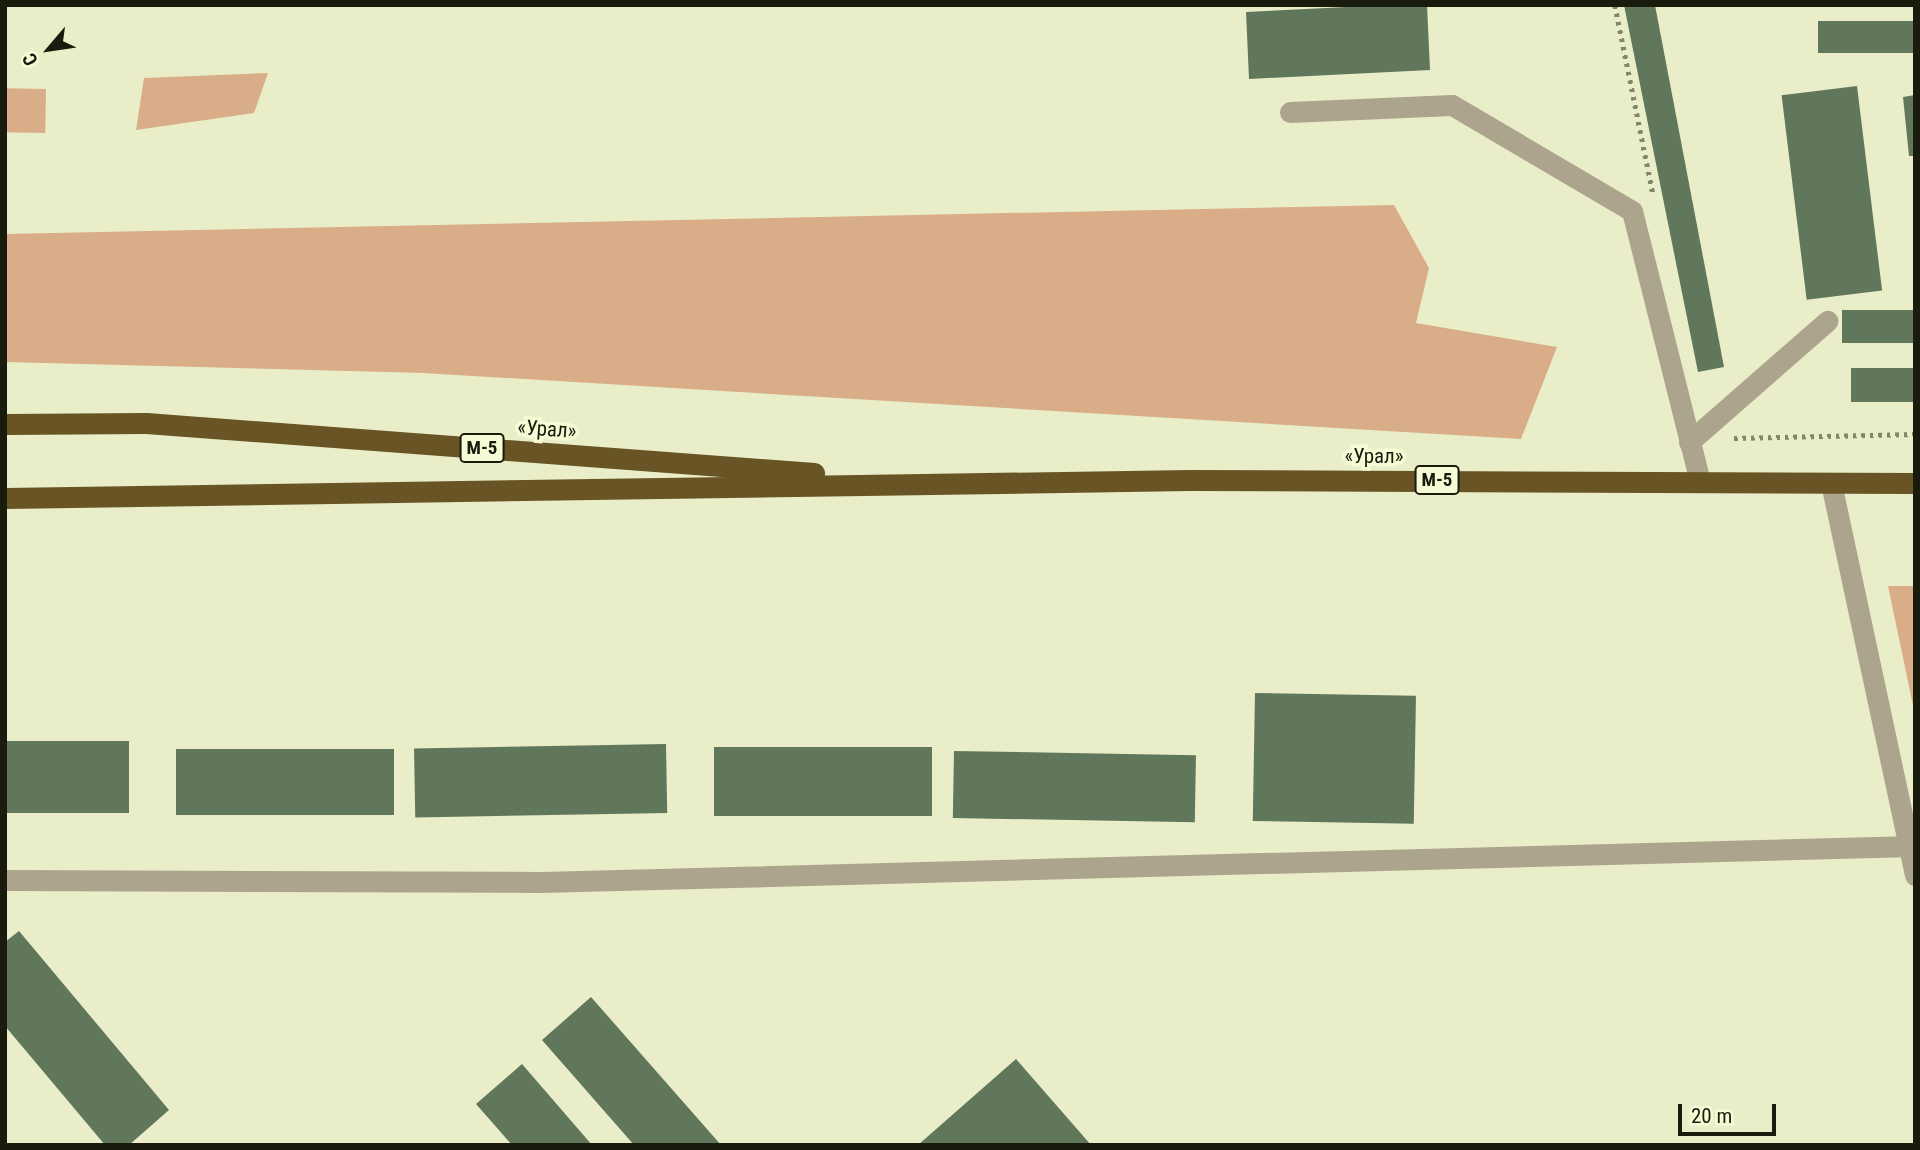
<!DOCTYPE html>
<html>
<head>
<meta charset="utf-8">
<style>
  body { margin:0 }
  #map { position:relative; width:1920px; height:1150px; overflow:hidden; background:#e9eec8; font-family:"Roboto Condensed",sans-serif }
  div>[style] { position:absolute }
  .forest>* { inset:0; background:#d9ad88; transform-origin:0 0 }
  .building>* { inset:0; background:#61775c; transform-origin:0 0 }
  .path>* { height:4.5px; margin-top:-2.25px; transform-origin:0; background:repeating-linear-gradient(90deg,#82866c 0 3.5px,transparent 0 8.5px) }
  .minor>* { height:21px; margin:-10.5px; padding:0 10.5px; transform-origin:10.5px; border-radius:10.5px; background:#ada48e }
  .highway>* { height:21px; margin:-10.5px; padding:0 10.5px; transform-origin:10.5px; border-radius:10.5px; background:#685424 }
  span { translate:-50% -50%; white-space:nowrap; text-align:center; line-height:1.15; -webkit-text-stroke:7px #f6fbd5; paint-order:stroke }
  .shield-label span { padding:2px 5px; background:#f6fbd5; border:2px solid; border-radius:5px; -webkit-text-stroke-width:0 }
  .shield-label { font-size:19px; color:#191b0d; font-weight:700 }
  .street-label { font-size:21px; color:#191b0d }
  .frame { position:absolute; inset:0; border:7px solid #191b0d; pointer-events:none }
  .north { position:absolute; left:14px; top:14px; width:70px; height:70px; -webkit-text-stroke:5px #f6fbd5; paint-order:stroke; rotate:241deg; font-size:19px; font-weight:700; line-height:28px; text-align:center; color:#191b0d }
  .north::after { content:''; display:block; margin:auto; width:24px; height:32px; background:#191b0d; clip-path:polygon(50% 0,100% 100%,50% 72%,0 100%) }
  .scale { position:absolute; left:1678px; top:1104px; width:98px; height:32px; box-sizing:border-box; border:4px solid #191b0d; border-top:0; padding-left:9px; font-size:21px; line-height:24px; white-space:nowrap; color:#191b0d; -webkit-text-stroke:5px #f6fbd5; paint-order:stroke }
</style>
</head>
<body>
<div id="map">
  <div class="forest">
    <div style="clip-path:polygon(268px 73px,254px 113px,136px 130px,144px 78px)"></div>
    <div style="left:46px;top:89px;width:44px;height:41px;rotate:91deg"></div>
    <div style="clip-path:polygon(1394px 205px,1429px 268px,1416px 323px,1557px 347px,1521px 439px,423px 373px,5px 362px,5px 234px)"></div>
    <div style="clip-path:polygon(1888px 586px,1915px 586px,1915px 715px)"></div>
  </div>
  <div class="building">
    <div style="clip-path:polygon(1387px 5px,1427px 5px,1430px 70px,1249px 79px,1246px 12px)"></div>
    <div style="clip-path:polygon(1624px 5px,1655px 5px,1724px 367px,1698px 372px)"></div>
    <div style="left:1915px;top:21px;width:32px;height:97px;rotate:90deg"></div>
    <div style="left:1857px;top:86px;width:206px;height:76px;rotate:83deg"></div>
    <div style="clip-path:polygon(1915px 95px,1915px 156px,1909px 156px,1903px 97px)"></div>
    <div style="left:1915px;top:310px;width:33px;height:73px;rotate:90deg"></div>
    <div style="left:1915px;top:368px;width:34px;height:64px;rotate:90deg"></div>
    <div style="left:1255px;top:693px;width:161px;height:128px;rotate:1deg"></div>
    <div style="left:5px;top:741px;width:124px;height:72px"></div>
    <div style="left:666px;top:744px;width:69px;height:252px;rotate:89deg"></div>
    <div style="left:714px;top:747px;width:218px;height:69px"></div>
    <div style="left:176px;top:749px;width:218px;height:66px"></div>
    <div style="left:954px;top:751px;width:242px;height:67px;rotate:1deg"></div>
    <div style="clip-path:polygon(19px 931px,169px 1110px,129px 1145px,105px 1145px,5px 1026px,5px 942px)"></div>
    <div style="clip-path:polygon(591px 997px,721px 1145px,634px 1145px,542px 1040px)"></div>
    <div style="clip-path:polygon(1016px 1059px,1091px 1145px,918px 1145px)"></div>
    <div style="clip-path:polygon(522px 1064px,592px 1145px,512px 1145px,476px 1104px)"></div>
  </div>
  <div class="path">
    <div style="left:1615px;top:5px;width:192px;rotate:78.6deg"></div>
    <div style="left:1734px;top:438px;width:181px;rotate:-1.3deg"></div>
  </div>
  <div class="minor">
    <div style="left:1290px;top:112px;width:162px;rotate:-2.5deg"></div>
    <div style="left:1452px;top:105px;width:209px;rotate:30.5deg"></div>
    <div style="left:1632px;top:211px;width:278px;rotate:75.9deg"></div>
    <div style="left:1689px;top:442px;width:184px;rotate:-41.2deg"></div>
    <div style="left:1831px;top:483px;width:401px;rotate:77.9deg"></div>
    <div style="left:5px;top:880px;width:536px;rotate:0.21deg"></div>
    <div style="left:541px;top:882px;width:1374px;rotate:-1.5deg"></div>
  </div>
  <div class="highway">
    <div style="left:5px;top:424px;width:141px;rotate:-0.4deg"></div>
    <div style="left:146px;top:423px;width:670px;rotate:4.28deg"></div>
    <div style="left:5px;top:498px;width:1185px;rotate:-0.87deg"></div>
    <div style="left:1190px;top:480px;width:725px;rotate:0.24deg"></div>
  </div>
  <div class="shield-label">
    <span style="left:482px;top:448px">М-5</span>
    <span style="left:1437px;top:480px">М-5</span>
  </div>
  <div class="street-label">
    <span style="left:547px;top:429px;rotate:4deg">«Урал»</span>
    <span style="left:1374px;top:456px">«Урал»</span>
  </div>
  <div class="frame"></div>
  <div class="north">С</div>
  <div class="scale">20 m</div>
</div>
</body>
</html>
